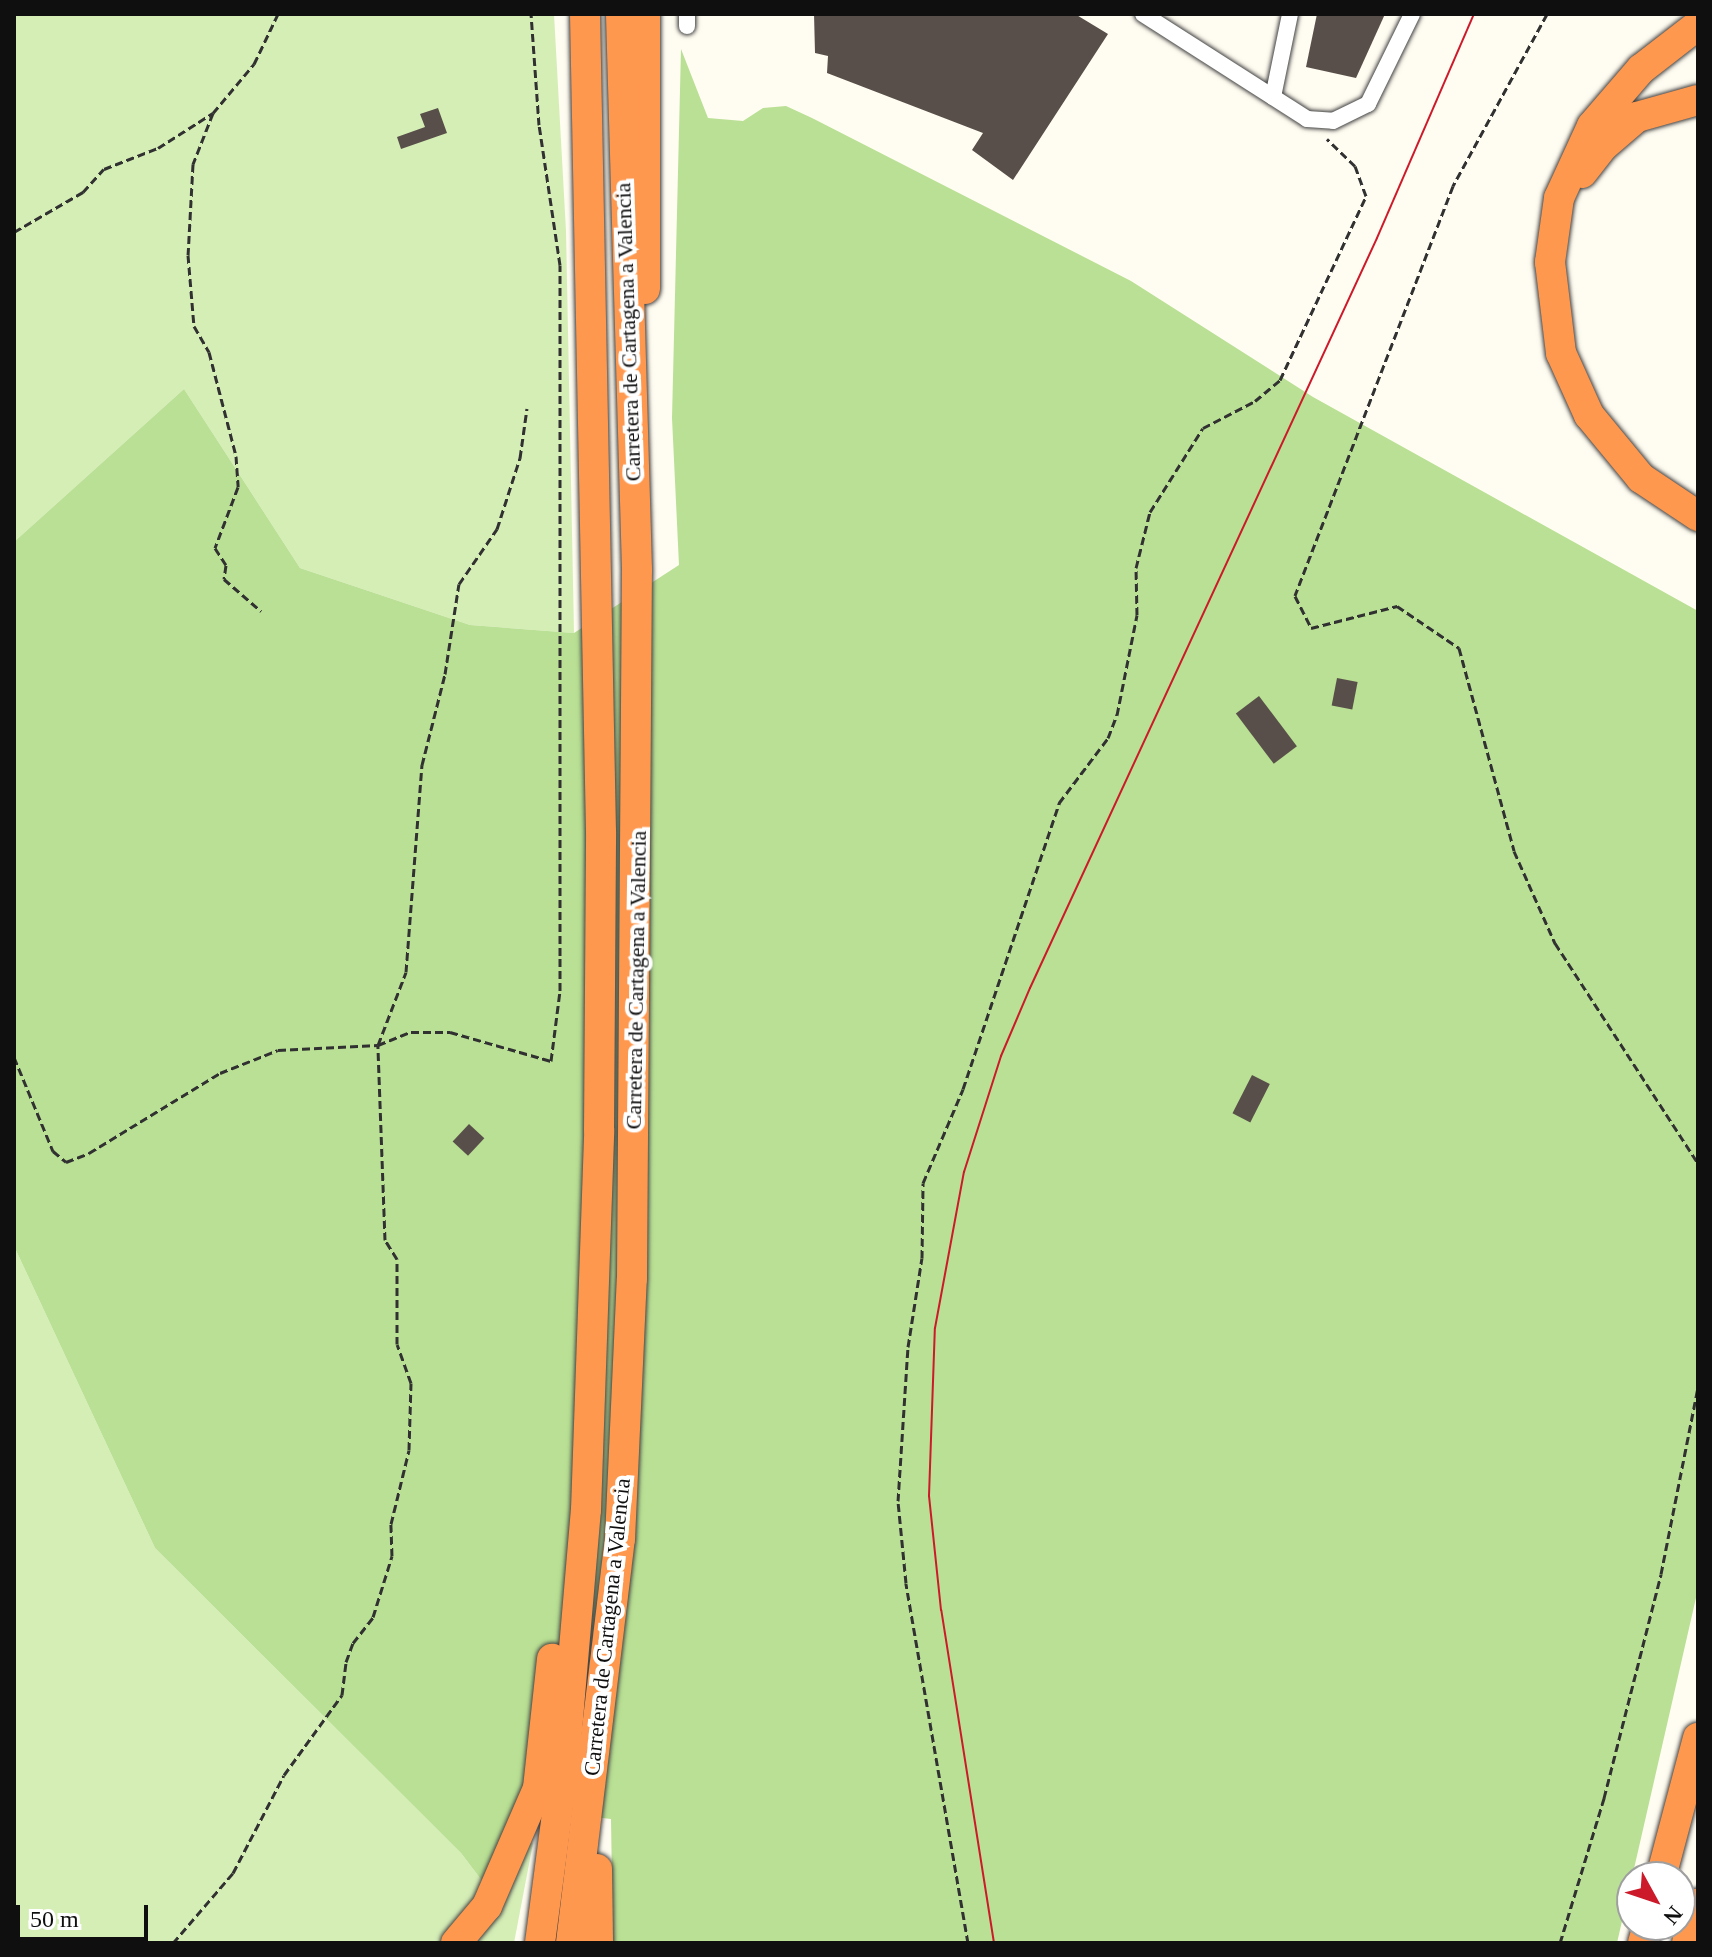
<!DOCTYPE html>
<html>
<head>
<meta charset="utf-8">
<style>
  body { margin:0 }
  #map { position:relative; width:1712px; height:1957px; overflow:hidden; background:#fffcf1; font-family:Georgia,serif }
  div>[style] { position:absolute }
  .green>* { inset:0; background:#d5eeb6 }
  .forest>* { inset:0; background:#b9e094 }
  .building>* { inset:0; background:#594f4a; transform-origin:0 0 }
  .path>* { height:3px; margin-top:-1.5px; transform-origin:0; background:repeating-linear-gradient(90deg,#313131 0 8px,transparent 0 12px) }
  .roads { filter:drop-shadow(0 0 2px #424242) drop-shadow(0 0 2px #424242) }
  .street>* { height:16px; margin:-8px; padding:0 8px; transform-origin:8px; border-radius:8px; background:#fff }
  .highway>* { height:30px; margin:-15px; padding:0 15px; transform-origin:15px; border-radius:15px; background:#ff984f }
  .tram>* { height:2px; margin:-1px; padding:0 1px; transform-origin:1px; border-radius:1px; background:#cc1a2a }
  span { translate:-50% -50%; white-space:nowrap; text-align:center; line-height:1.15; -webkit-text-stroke:8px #fff; paint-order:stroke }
  .street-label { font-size:22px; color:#0f0f0f }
  .frame { position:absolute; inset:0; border:16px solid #0f0f0f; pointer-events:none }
  .north { position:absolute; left:1616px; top:1861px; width:80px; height:80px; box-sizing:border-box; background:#fff; border:2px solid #9f9f9f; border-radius:50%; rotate:130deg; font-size:22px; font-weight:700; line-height:32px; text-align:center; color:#0f0f0f }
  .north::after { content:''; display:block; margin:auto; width:28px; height:36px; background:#cc1a2a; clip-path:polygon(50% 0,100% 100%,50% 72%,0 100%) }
  .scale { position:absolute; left:16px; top:1905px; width:132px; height:36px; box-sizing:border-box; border:4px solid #0f0f0f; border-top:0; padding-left:10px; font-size:24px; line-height:28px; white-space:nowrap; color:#0f0f0f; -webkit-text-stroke:6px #fff; paint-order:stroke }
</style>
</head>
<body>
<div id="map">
  <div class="green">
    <div style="clip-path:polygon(14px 14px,554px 14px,566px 231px,574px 633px,470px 625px,300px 568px,184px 389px,14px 542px)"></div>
    <div style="clip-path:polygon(14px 1246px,155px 1548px,461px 1853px,486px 1886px,447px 1943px,14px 1943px)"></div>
    <div style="clip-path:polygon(526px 1841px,533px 1843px,514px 1943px,471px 1943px)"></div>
  </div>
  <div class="forest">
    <div style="clip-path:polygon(681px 49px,708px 118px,743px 121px,763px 108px,786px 106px,812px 118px,1131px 281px,1313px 397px,1698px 611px,1698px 1589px,1617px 1943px,613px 1943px,611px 1819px,534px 1810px,486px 1886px,461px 1853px,155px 1548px,14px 1246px,14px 542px,184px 389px,300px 568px,470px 625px,574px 633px,679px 565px,672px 418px)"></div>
  </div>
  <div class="building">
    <div style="clip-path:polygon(814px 14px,1075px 14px,1108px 34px,1013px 180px,972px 150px,983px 133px,827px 73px,828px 56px,815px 53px)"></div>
    <div style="clip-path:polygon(1317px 14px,1385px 14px,1356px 78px,1306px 67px)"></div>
    <div style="clip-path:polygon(438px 108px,447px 133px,401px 149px,397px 137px,425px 127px,420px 114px)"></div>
    <div style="left:1337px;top:678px;width:21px;height:28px;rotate:11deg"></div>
    <div style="left:1259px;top:696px;width:63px;height:29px;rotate:53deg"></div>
    <div style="left:1252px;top:1075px;width:20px;height:43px;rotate:27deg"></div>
    <div style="left:469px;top:1124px;width:21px;height:24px;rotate:43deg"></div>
  </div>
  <div class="path">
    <div style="left:1547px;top:14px;width:196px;rotate:118.7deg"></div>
    <div style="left:1453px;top:186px;width:439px;rotate:111.1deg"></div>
    <div style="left:1295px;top:596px;width:36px;rotate:63deg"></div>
    <div style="left:1311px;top:628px;width:89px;rotate:-14.3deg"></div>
    <div style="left:1397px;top:606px;width:75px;rotate:34.1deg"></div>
    <div style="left:1459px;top:648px;width:210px;rotate:74.8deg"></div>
    <div style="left:1514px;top:851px;width:101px;rotate:66deg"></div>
    <div style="left:1555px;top:943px;width:262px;rotate:57deg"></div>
    <div style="left:213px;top:113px;width:55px;rotate:111.4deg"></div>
    <div style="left:193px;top:164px;width:91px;rotate:93.1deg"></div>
    <div style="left:188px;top:255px;width:71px;rotate:85.2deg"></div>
    <div style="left:194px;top:326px;width:30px;rotate:60deg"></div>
    <div style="left:209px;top:352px;width:107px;rotate:75.4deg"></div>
    <div style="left:236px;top:456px;width:31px;rotate:86deg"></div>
    <div style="left:238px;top:487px;width:65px;rotate:110.7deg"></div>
    <div style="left:215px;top:548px;width:20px;rotate:57deg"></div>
    <div style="left:226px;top:565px;width:14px;rotate:98deg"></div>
    <div style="left:224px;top:579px;width:49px;rotate:40.9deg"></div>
    <div style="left:14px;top:232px;width:80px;rotate:-30.1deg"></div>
    <div style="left:83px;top:192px;width:31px;rotate:-48deg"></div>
    <div style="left:104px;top:169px;width:58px;rotate:-21.3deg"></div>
    <div style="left:158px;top:148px;width:65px;rotate:-32.5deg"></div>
    <div style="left:213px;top:113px;width:64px;rotate:-50.1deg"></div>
    <div style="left:254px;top:64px;width:55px;rotate:-64.4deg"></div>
    <div style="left:14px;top:1057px;width:102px;rotate:67.5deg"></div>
    <div style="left:53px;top:1151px;width:17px;rotate:40deg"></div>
    <div style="left:66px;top:1162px;width:25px;rotate:-21deg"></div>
    <div style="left:89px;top:1153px;width:153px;rotate:-31.4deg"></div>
    <div style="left:220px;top:1073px;width:62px;rotate:-21.6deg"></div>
    <div style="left:278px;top:1050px;width:100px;rotate:-2.9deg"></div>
    <div style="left:378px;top:1045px;width:78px;rotate:-69deg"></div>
    <div style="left:406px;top:972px;width:208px;rotate:-85.6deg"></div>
    <div style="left:422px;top:765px;width:94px;rotate:-75.8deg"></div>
    <div style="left:445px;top:674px;width:91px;rotate:-81.2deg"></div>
    <div style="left:459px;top:584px;width:67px;rotate:-55.4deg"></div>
    <div style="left:497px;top:529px;width:75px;rotate:-72.1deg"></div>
    <div style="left:520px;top:458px;width:50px;rotate:-82deg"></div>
    <div style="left:173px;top:1943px;width:92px;rotate:-49.4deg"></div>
    <div style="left:233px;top:1873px;width:110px;rotate:-62.5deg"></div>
    <div style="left:284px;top:1775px;width:99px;rotate:-54.1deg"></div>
    <div style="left:342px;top:1695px;width:33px;rotate:-83deg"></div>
    <div style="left:346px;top:1662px;width:20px;rotate:-70deg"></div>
    <div style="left:353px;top:1643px;width:33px;rotate:-52deg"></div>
    <div style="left:373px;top:1617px;width:64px;rotate:-72.7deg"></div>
    <div style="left:392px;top:1556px;width:32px;rotate:-92deg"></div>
    <div style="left:391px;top:1524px;width:76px;rotate:-76.3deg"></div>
    <div style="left:409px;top:1450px;width:67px;rotate:-88.3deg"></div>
    <div style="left:411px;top:1383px;width:41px;rotate:-109.7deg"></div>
    <div style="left:397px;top:1344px;width:85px;rotate:-90deg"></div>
    <div style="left:397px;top:1259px;width:22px;rotate:-122deg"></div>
    <div style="left:385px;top:1240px;width:195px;rotate:-92.1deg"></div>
    <div style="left:378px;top:1045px;width:35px;rotate:-22deg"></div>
    <div style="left:411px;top:1032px;width:39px"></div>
    <div style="left:450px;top:1032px;width:105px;rotate:16deg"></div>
    <div style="left:551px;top:1061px;width:71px;rotate:-82.7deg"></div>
    <div style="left:560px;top:991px;width:726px;rotate:-90deg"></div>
    <div style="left:560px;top:265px;width:142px;rotate:-98.5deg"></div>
    <div style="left:539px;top:125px;width:111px;rotate:-94.1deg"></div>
    <div style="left:968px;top:1943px;width:365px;rotate:-99.8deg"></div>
    <div style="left:906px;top:1583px;width:82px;rotate:-95.6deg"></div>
    <div style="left:898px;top:1501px;width:154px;rotate:-86.3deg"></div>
    <div style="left:908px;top:1347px;width:90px;rotate:-81.1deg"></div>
    <div style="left:922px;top:1258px;width:75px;rotate:-89.2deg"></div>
    <div style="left:923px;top:1183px;width:102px;rotate:-66.9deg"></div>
    <div style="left:963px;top:1089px;width:302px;rotate:-71.4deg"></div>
    <div style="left:1059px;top:803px;width:81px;rotate:-53deg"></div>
    <div style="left:1108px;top:738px;width:25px;rotate:-69deg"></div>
    <div style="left:1117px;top:715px;width:102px;rotate:-78.7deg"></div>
    <div style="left:1137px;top:615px;width:47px;rotate:-91.2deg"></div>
    <div style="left:1136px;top:568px;width:58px;rotate:-76deg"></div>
    <div style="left:1150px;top:512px;width:99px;rotate:-57.8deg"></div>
    <div style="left:1203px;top:428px;width:59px;rotate:-27.4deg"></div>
    <div style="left:1255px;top:401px;width:33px;rotate:-40deg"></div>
    <div style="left:1280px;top:380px;width:203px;rotate:-64.9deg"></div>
    <div style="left:1366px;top:196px;width:32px;rotate:-110deg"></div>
    <div style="left:1355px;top:166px;width:39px;rotate:-136deg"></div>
    <div style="left:1560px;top:1943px;width:152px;rotate:-73.1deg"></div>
    <div style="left:1604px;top:1798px;width:231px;rotate:-75.7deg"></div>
    <div style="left:1661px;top:1574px;width:191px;rotate:-78.8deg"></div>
  </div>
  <div class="roads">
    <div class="street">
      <div style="left:687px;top:14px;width:12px;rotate:90deg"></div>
      <div style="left:1143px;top:14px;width:195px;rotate:32.6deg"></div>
      <div style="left:1307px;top:119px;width:26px;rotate:4deg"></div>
      <div style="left:1333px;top:121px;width:39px;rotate:-26deg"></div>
      <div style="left:1368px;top:104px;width:100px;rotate:-63.9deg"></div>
      <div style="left:1273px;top:97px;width:85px;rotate:-78.4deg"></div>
    </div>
    <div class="highway">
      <div style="left:1698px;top:25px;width:72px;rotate:142.3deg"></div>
      <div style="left:1641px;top:69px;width:75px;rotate:130.7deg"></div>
      <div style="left:1592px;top:126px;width:79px;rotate:114.6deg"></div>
      <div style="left:1559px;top:198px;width:65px;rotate:98deg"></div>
      <div style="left:1550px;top:262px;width:92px;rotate:83.1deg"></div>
      <div style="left:1561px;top:353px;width:68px;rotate:65.7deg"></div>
      <div style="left:1589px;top:415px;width:82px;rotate:50.5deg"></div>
      <div style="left:1641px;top:478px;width:69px;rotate:33.7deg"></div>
      <div style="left:1582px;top:173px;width:33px;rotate:-52deg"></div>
      <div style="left:1602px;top:147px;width:46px;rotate:-40.6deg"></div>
      <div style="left:1637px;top:117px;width:63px;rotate:-15.6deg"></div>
      <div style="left:645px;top:289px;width:275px;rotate:-90deg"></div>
      <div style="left:597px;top:1869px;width:74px;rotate:89.2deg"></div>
      <div style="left:1661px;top:1877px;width:144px;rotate:-75.1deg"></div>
      <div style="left:456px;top:1943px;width:48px;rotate:-50deg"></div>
      <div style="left:487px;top:1906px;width:129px;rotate:-66.6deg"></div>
      <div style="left:538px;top:1788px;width:130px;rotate:-83.8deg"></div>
      <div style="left:540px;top:1943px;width:191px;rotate:-82.5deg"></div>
      <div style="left:565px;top:1754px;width:245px;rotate:-85.1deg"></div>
      <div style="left:586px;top:1510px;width:380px;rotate:-88deg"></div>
      <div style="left:599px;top:1130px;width:298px;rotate:-89.6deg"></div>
      <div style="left:601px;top:832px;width:818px;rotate:-91.12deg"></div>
      <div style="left:571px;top:1943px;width:407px;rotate:-83.1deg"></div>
      <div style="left:620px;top:1539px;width:260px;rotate:-87.4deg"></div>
      <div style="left:632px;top:1279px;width:709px;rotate:-89.6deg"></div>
      <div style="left:637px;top:570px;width:556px;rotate:-91.65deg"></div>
      <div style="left:1643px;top:1943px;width:19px;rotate:-74deg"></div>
      <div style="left:1687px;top:1943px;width:41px;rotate:-74.2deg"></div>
    </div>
  </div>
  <div class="tram">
    <div style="left:994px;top:1943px;width:337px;rotate:-99deg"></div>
    <div style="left:941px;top:1610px;width:115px;rotate:-96deg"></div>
    <div style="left:929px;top:1496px;width:168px;rotate:-88deg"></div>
    <div style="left:935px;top:1328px;width:159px;rotate:-79.5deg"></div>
    <div style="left:964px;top:1172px;width:122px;rotate:-72.3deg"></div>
    <div style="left:1001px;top:1056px;width:74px;rotate:-66.9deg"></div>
    <div style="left:1030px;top:988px;width:826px;rotate:-65.17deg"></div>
    <div style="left:1377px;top:238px;width:244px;rotate:-66.6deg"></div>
  </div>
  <div class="street-label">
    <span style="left:628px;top:332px;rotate:-92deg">Carretera de Cartagena a Valencia</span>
    <span style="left:636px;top:980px;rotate:-89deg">Carretera de Cartagena a Valencia</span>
    <span style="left:607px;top:1627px;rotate:-84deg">Carretera de Cartagena a Valencia</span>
  </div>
  <div class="frame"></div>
  <div class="north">N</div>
  <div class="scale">50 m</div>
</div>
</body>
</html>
